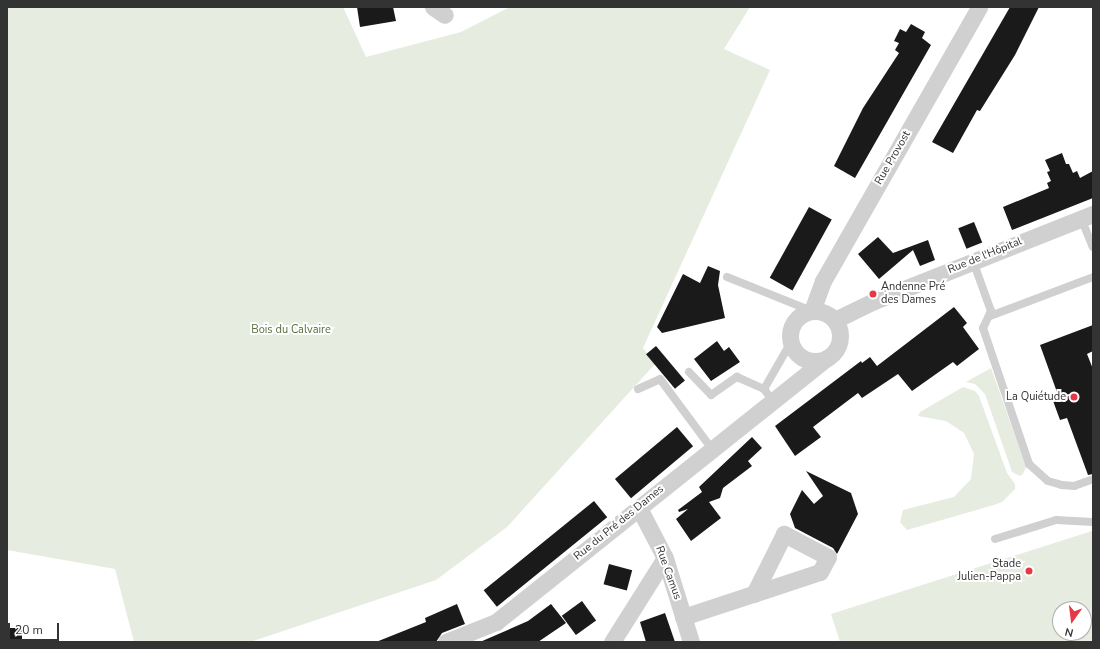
<!DOCTYPE html>
<html>
<head>
<meta charset="utf-8">
<style>
  body { margin:0 }
  #map { position:relative; width:1100px; height:649px; overflow:hidden; background:#fff; font-family:"Nunito Sans",sans-serif }
  div>[style] { position:absolute }
  .green>* { inset:0; background:#e6ecdf }
  .building>* { inset:0; background:#1a1a1a; transform-origin:0 0 }
  .service>* { height:8px; margin:-4px; padding:0 4px; transform-origin:4px; border-radius:4px; background:#d0d0d0 }
  .minor>* { height:17px; margin:-8.5px; padding:0 8.5px; transform-origin:8.5px; border-radius:8.5px; background:#d0d0d0 }
  .minor>.ring { margin:-8.5px; padding:0; box-sizing:content-box; background:none; border:17px solid #d0d0d0; border-radius:50% }
  .dots>* { width:11px; height:11px; translate:-50% -50%; box-sizing:border-box; border:2px solid #fff; border-radius:50% }
  span { translate:-50% -50%; white-space:nowrap; text-align:center; line-height:1.15; -webkit-text-stroke:4px #fff; paint-order:stroke }
  .street-label { font-size:11px; color:#333 }
  .poi-label { font-size:11px; color:#333 }
  .left { translate:0 -50%; text-align:left }
  .right { translate:-100% -50%; text-align:right }
  .park-label { font-size:11px; color:#56703f }
  .frame { position:absolute; inset:0; border:8px solid #333; pointer-events:none }
  .north { position:absolute; left:1052px; top:601px; width:40px; height:40px; box-sizing:border-box; background:#fff; border:1px solid #adadad; border-radius:50%; rotate:194deg; font-size:11px; font-weight:700; line-height:16px; text-align:center; color:#333 }
  .north::after { content:''; display:block; margin:auto; width:14px; height:18px; background:#e63946; clip-path:polygon(50% 0,100% 100%,50% 72%,0 100%) }
  .scale { position:absolute; left:8px; top:623px; width:51px; height:18px; box-sizing:border-box; border:2px solid #333; border-top:0; padding-left:5px; font-size:12px; line-height:14px; white-space:nowrap; color:#333; -webkit-text-stroke:3px #fff; paint-order:stroke }
</style>
</head>
<body>
<div id="map">
  <div class="green">
    <div style="clip-path:polygon(7px 7px,343px 7px,366px 57px,461px 32px,510px 7px,750px 7px,724px 49px,770px 70px,643px 348px,655px 364px,507px 527px,436px 580px,250px 642px,134px 642px,115px 569px,7px 550px)"></div>
    <div style="clip-path:polygon(991px 368px,1026px 467px,1023px 474px,1020px 476px,1012px 472px,985px 394px,975px 384px,966px 382px)"></div>
    <div style="clip-path:polygon(963px 387px,975px 391px,979px 396px,1007px 473px,1015px 484px,1015px 489px,1002px 502px,994px 505px,907px 530px,900px 522px,903px 510px,954px 497px,971px 479px,974px 454px,964px 433px,946px 421px,918px 416px,920px 412px)"></div>
    <div style="clip-path:polygon(evenodd,1092px 531px,1093px 642px,840px 642px,831px 614px,1092px 531px,1060px 609px,1084px 609px,1084px 633px,1060px 633px,1060px 609px)"></div>
  </div>
  <div class="building">
    <div style="clip-path:polygon(357px 7px,393px 7px,396px 21px,360px 27px)"></div>
    <div style="clip-path:polygon(1010px 7px,1039px 7px,1015px 55px,980px 111px,977px 110px,953px 153px,932px 142px)"></div>
    <div style="clip-path:polygon(911px 24px,925px 32px,922px 38px,931px 45px,855px 178px,834px 166px,863px 108px,899px 53px,895px 50px,899px 43px,894px 41px,900px 29px,906px 32px)"></div>
    <div style="clip-path:polygon(1062px 153px,1066px 164px,1069px 164px,1073px 173px,1077px 171px,1080px 178px,1093px 171px,1093px 198px,1012px 230px,1003px 207px,1049px 188px,1047px 183px,1051px 181px,1047px 172px,1050px 171px,1045px 160px)"></div>
    <div style="left:809px;top:207px;width:26px;height:81px;rotate:29deg"></div>
    <div style="left:974px;top:222px;width:22px;height:17px;rotate:68deg"></div>
    <div style="clip-path:polygon(878px 237px,893px 253px,928px 240px,935px 260px,920px 266px,913px 250px,879px 279px,858px 254px)"></div>
    <div style="clip-path:polygon(708px 266px,720px 271px,718px 285px,725px 318px,662px 333px,657px 327px,683px 274px,700px 283px)"></div>
    <div style="clip-path:polygon(954px 307px,967px 323px,963px 327px,979px 349px,957px 366px,953px 362px,912px 391px,898px 374px,862px 398px,858px 393px,813px 427px,821px 437px,795px 456px,775px 426px,861px 361px,862px 363px,870px 357px,877px 366px)"></div>
    <div style="clip-path:polygon(1093px 325px,1093px 351px,1087px 354px,1093px 369px,1093px 474px,1088px 475px,1067px 418px,1060px 420px,1052px 398px,1058px 395px,1040px 345px)"></div>
    <div style="clip-path:polygon(717px 341px,724px 351px,729px 347px,740px 362px,711px 381px,694px 359px)"></div>
    <div style="left:656px;top:346px;width:45px;height:13px;rotate:50deg"></div>
    <div style="left:677px;top:427px;width:25px;height:81px;rotate:50deg"></div>
    <div style="clip-path:polygon(752px 437px,762px 448px,748px 461px,752px 466px,723px 488px,720px 498px,709px 502px,721px 518px,691px 541px,676px 519px,688px 509px,679px 512px,678px 510px,702px 492px,699px 487px)"></div>
    <div style="clip-path:polygon(806px 471px,851px 493px,858px 514px,837px 554px,833px 548px,795px 528px,790px 514px,802px 490px,814px 504px,823px 496px)"></div>
    <div style="left:594px;top:501px;width:21px;height:142px;rotate:51deg"></div>
    <div style="left:609px;top:564px;width:24px;height:21px;rotate:15deg"></div>
    <div style="left:582px;top:601px;width:24px;height:25px;rotate:54deg"></div>
    <div style="clip-path:polygon(457px 604px,465px 624px,442px 633px,436px 642px,376px 642px,426px 622px,425px 618px)"></div>
    <div style="clip-path:polygon(551px 604px,566px 623px,538px 642px,480px 642px,528px 621px)"></div>
    <div style="clip-path:polygon(665px 613px,675px 642px,646px 642px,640px 622px)"></div>
    <div style="left:22px;top:628px;width:14px;height:14px;rotate:90deg"></div>
  </div>
  <div class="service">
    <div style="left:1081px;top:218px;width:31px;rotate:68deg"></div>
    <div style="left:973px;top:261px;width:53px;rotate:70.2deg"></div>
    <div style="left:991px;top:311px;width:19px;rotate:115deg"></div>
    <div style="left:983px;top:328px;width:144px;rotate:71.3deg"></div>
    <div style="left:1029px;top:464px;width:25px;rotate:42deg"></div>
    <div style="left:1048px;top:481px;width:15px;rotate:16deg"></div>
    <div style="left:1062px;top:485px;width:12px;rotate:5deg"></div>
    <div style="left:1074px;top:486px;width:20px;rotate:-20deg"></div>
    <div style="left:727px;top:277px;width:92px;rotate:21.8deg"></div>
    <div style="left:990px;top:316px;width:110px;rotate:-20.7deg"></div>
    <div style="left:689px;top:372px;width:32px;rotate:46deg"></div>
    <div style="left:711px;top:395px;width:32px;rotate:-35deg"></div>
    <div style="left:737px;top:377px;width:30px;rotate:24deg"></div>
    <div style="left:638px;top:389px;width:24px;rotate:-24deg"></div>
    <div style="left:660px;top:379px;width:87px;rotate:53.4deg"></div>
    <div style="left:772px;top:400px;width:14px;rotate:-126deg"></div>
    <div style="left:764px;top:389px;width:54px;rotate:-60.1deg"></div>
    <div style="left:995px;top:539px;width:64px;rotate:-17.3deg"></div>
    <div style="left:1056px;top:520px;width:37px;rotate:3deg"></div>
  </div>
  <div class="minor">
    <div style="left:433px;top:7px;width:14px;rotate:34deg"></div>
    <div style="left:812px;top:311px;width:32px;rotate:-70deg"></div>
    <div style="left:823px;top:281px;width:315px;rotate:-60.3deg"></div>
    <div class="ring" style="left:790px;top:311px;width:33px;height:33px"></div>
    <div style="left:835px;top:320px;width:43px;rotate:-26deg"></div>
    <div style="left:874px;top:301px;width:236px;rotate:-21.7deg"></div>
    <div style="left:639px;top:508px;width:56px;rotate:62.5deg"></div>
    <div style="left:665px;top:558px;width:88px;rotate:72.8deg"></div>
    <div style="left:683px;top:617px;width:144px;rotate:-18.2deg"></div>
    <div style="left:820px;top:572px;width:17px;rotate:-62deg"></div>
    <div style="left:828px;top:557px;width:50px;rotate:-152.4deg"></div>
    <div style="left:784px;top:534px;width:67px;rotate:116.6deg"></div>
    <div style="left:446px;top:642px;width:54px;rotate:-21.8deg"></div>
    <div style="left:496px;top:622px;width:423px;rotate:-38.6deg"></div>
    <div style="left:612px;top:642px;width:99px;rotate:-57.8deg"></div>
  </div>
  <div class="dots">
    <div style="left:873px;top:294px;background:#e63946"></div>
    <div style="left:1074px;top:397px;background:#e63946"></div>
    <div style="left:1029px;top:571px;background:#e63946"></div>
  </div>
  <div class="street-label">
    <span style="left:893px;top:158px;rotate:-60deg">Rue Provost</span>
    <span style="left:985px;top:256px;rotate:-22deg">Rue de l'Hôpital</span>
    <span style="left:619px;top:523px;rotate:-39deg">Rue du Pré des Dames</span>
    <span style="left:668px;top:573px;rotate:70deg">Rue Camus</span>
  </div>
  <div class="poi-label">
    <span class="left" style="left:881px;top:294px">Andenne Pré<br>des Dames</span>
    <span class="right" style="left:1066px;top:397px">La Quiétude</span>
    <span class="right" style="left:1021px;top:571px">Stade<br>Julien-Pappa</span>
  </div>
  <div class="park-label">
    <span style="left:291px;top:330px">Bois du Calvaire</span>
  </div>
  <div class="frame"></div>
  <div class="north">N</div>
  <div class="scale">20 m</div>
</div>
</body>
</html>
